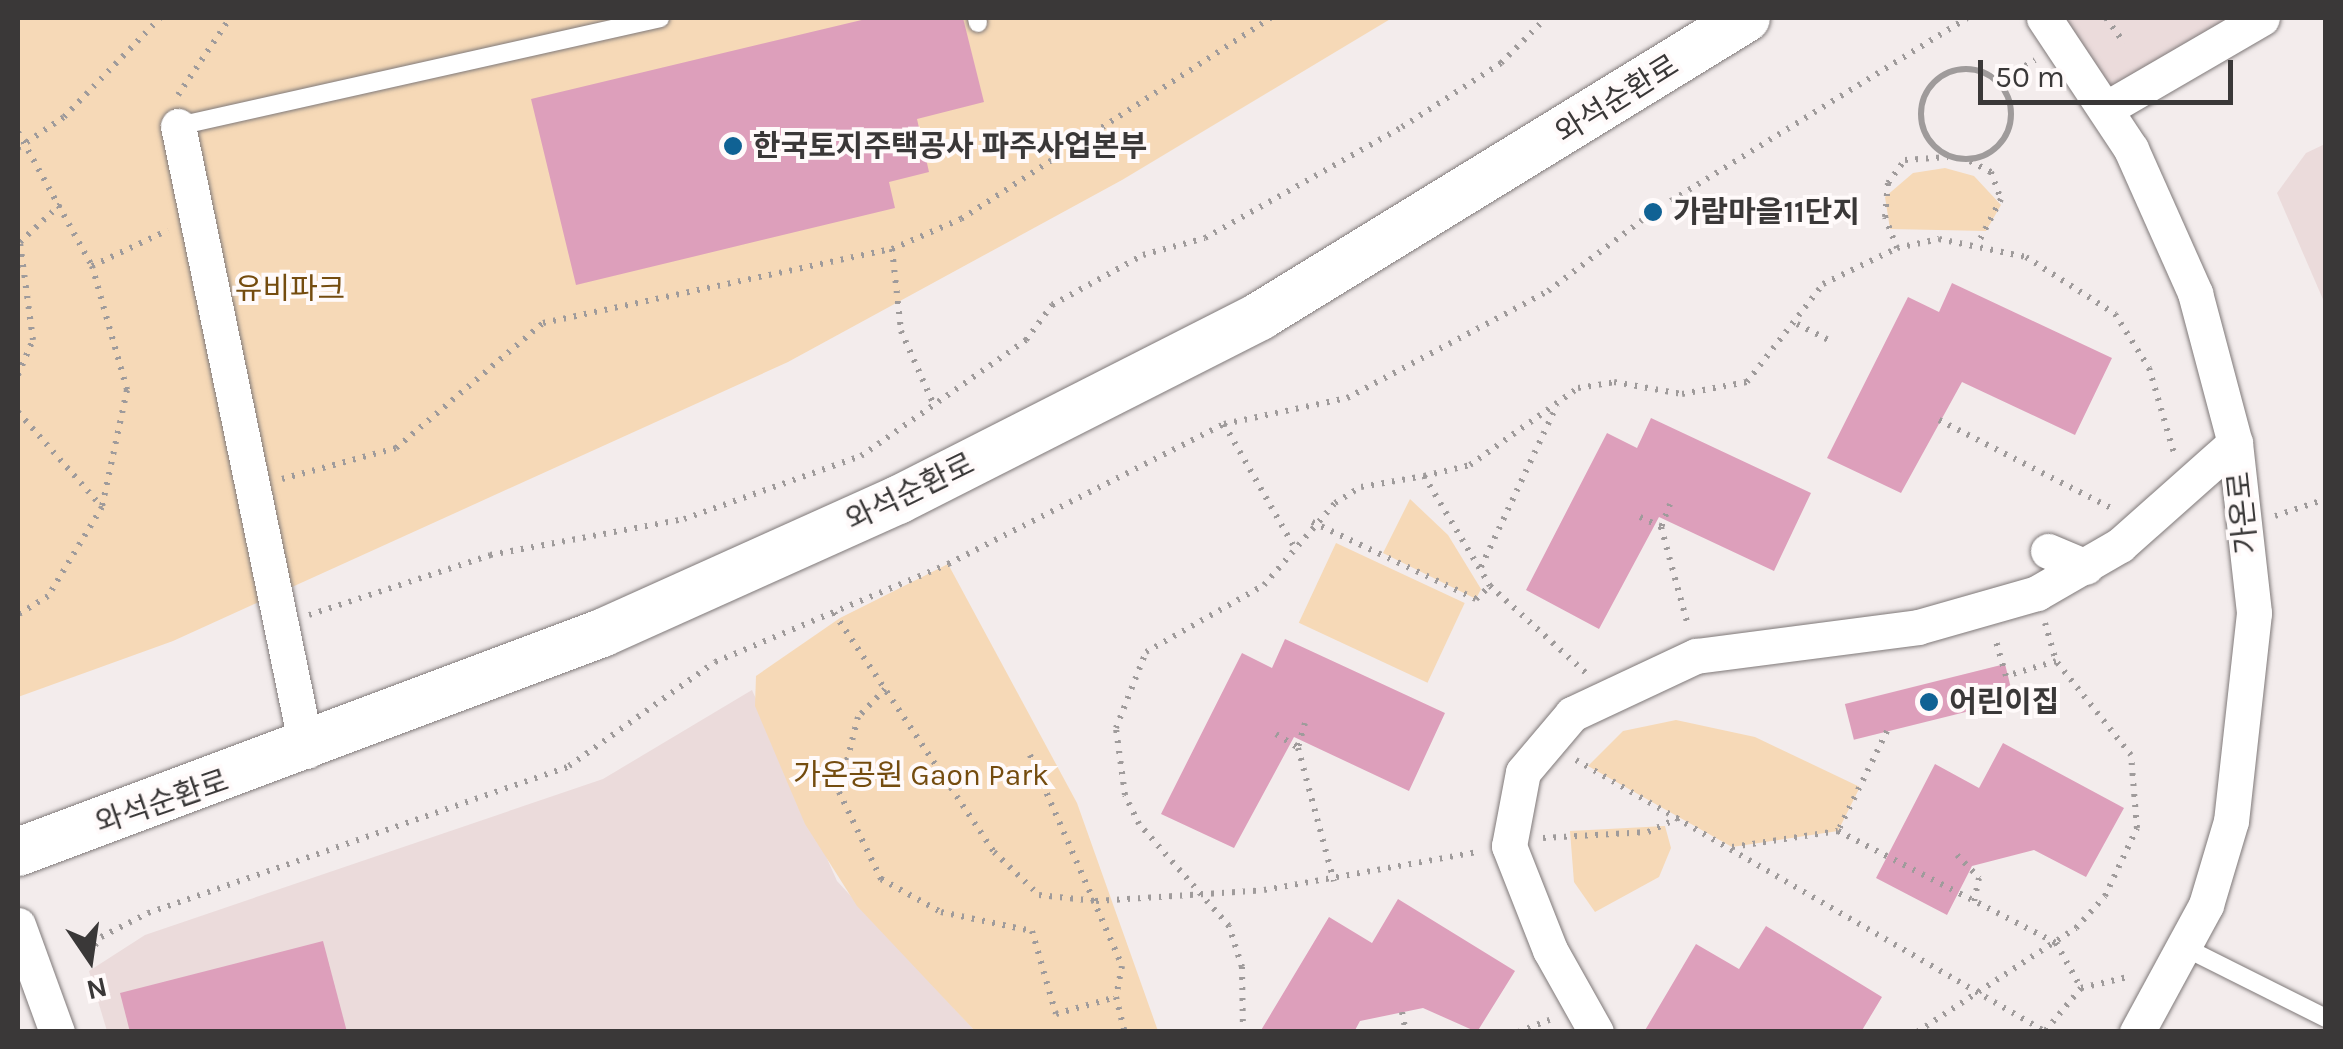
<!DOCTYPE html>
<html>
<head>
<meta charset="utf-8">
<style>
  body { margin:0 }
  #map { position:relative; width:2343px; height:1049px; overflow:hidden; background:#f3ecec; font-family:Karla,"Noto Sans KR",sans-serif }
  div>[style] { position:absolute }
  .built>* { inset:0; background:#ebdbdb }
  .green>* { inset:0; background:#f6d9b7; transform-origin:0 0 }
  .building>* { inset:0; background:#dd9fbb; transform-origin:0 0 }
  .path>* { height:6px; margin-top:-3px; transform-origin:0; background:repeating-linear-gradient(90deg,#9f9b9b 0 2.5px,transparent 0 10.5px) }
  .path>.ring { margin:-3px; padding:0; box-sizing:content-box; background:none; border:6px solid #9f9b9b; border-radius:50% }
  .roads { filter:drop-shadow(0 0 2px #7f7979) drop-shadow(0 0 2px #7f7979) }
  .lane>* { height:18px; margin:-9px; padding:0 9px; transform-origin:9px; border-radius:9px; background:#fff }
  .street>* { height:35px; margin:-17.5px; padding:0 17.5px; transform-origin:17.5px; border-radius:17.5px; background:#fff }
  .secondary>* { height:48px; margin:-24px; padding:0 24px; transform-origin:24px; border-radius:24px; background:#fff }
  .dots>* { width:28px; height:28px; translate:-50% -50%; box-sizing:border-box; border:5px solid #fffafa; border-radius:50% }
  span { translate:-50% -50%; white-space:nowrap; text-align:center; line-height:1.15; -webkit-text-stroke:8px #fffafa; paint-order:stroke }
  .street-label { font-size:30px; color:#3a3838 }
  .poi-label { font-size:30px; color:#3a3838; font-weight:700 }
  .left { translate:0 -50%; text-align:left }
  .park-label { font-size:30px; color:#744c0f }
  .frame { position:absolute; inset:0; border:20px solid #3a3838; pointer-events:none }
  .north { position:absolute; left:40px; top:909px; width:100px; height:100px; -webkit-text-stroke:8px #fffafa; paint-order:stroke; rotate:167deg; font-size:28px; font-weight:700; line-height:40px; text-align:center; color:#3a3838 }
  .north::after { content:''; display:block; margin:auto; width:35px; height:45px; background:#3a3838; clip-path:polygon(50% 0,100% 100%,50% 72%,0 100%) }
  .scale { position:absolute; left:1978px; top:60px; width:255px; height:45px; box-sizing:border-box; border:5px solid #3a3838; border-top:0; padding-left:12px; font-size:30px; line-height:35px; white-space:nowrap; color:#3a3838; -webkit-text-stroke:8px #fffafa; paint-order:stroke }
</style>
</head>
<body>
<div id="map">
  <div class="built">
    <div style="clip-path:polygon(2043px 18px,2262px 18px,2107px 108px)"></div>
    <div style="clip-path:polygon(2325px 144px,2325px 304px,2277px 193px,2306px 153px)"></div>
    <div style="clip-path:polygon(752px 690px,837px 881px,975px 1031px,107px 1031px,89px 971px,145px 935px,603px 779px)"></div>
  </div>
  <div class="green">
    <div style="clip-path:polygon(18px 18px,1392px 18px,1122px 180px,788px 362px,173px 641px,18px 697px)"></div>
    <div style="clip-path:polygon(1945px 168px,1974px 176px,2001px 205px,1986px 231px,1890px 229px,1885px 197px,1913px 173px)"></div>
    <div style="clip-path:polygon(1410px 499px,1448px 535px,1481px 589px,1476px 599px,1383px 553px)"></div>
    <div style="left:1336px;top:543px;width:142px;height:88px;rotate:25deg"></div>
    <div style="clip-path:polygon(948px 564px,1077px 803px,1158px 1031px,975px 1031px,857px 906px,805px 824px,755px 706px,756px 676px,840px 618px)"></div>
    <div style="clip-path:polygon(1676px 720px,1755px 737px,1860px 787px,1838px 831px,1732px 847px,1588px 766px,1623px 731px)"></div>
    <div style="clip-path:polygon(1665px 826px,1671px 848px,1659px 877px,1595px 912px,1574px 882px,1570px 831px)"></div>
  </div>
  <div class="building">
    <div style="clip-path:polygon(870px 18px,963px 18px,984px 102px,917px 119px,929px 172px,889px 182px,895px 208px,576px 285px,531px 99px)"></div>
    <div style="clip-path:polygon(1952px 283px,2112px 358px,2075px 435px,1962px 382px,1901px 493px,1827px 458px,1908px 297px,1939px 312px)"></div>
    <div style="clip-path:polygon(1651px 418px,1811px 493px,1774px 571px,1659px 517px,1599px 629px,1526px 590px,1607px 433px,1637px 448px)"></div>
    <div style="clip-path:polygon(1285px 639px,1445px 713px,1409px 791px,1294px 737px,1234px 848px,1161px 814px,1242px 653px,1272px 668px)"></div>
    <div style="left:2005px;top:664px;width:37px;height:165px;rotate:76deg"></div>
    <div style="clip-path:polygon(2003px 743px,2124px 808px,2086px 877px,2034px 850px,1972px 866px,1947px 915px,1876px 878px,1935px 764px,1979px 788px)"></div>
    <div style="clip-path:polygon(1398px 899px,1515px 971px,1477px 1032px,1423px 1008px,1360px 1021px,1354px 1032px,1260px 1032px,1329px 917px,1372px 943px)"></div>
    <div style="clip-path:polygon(1766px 926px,1882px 997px,1861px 1032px,1644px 1032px,1696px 944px,1739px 969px)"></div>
    <div style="clip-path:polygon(323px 941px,347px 1032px,130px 1032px,120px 993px)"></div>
  </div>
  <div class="path">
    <div style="left:2106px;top:18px;width:31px;rotate:54deg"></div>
    <div class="ring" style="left:1921px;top:69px;width:84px;height:84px"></div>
    <div style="left:1998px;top:82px;width:43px;rotate:-30.7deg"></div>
    <div style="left:178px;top:95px;width:93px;rotate:-56deg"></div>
    <div style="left:18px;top:132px;width:153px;rotate:61.1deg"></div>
    <div style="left:92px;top:266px;width:129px;rotate:74.2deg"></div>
    <div style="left:127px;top:390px;width:120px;rotate:102.1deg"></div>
    <div style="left:102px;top:507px;width:104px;rotate:121.2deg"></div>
    <div style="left:48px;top:596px;width:36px;rotate:148deg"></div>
    <div style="left:18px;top:148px;width:55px;rotate:-34deg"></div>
    <div style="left:64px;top:117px;width:138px;rotate:-45.9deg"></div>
    <div style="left:1970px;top:161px;width:24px;rotate:28deg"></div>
    <div style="left:1991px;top:172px;width:29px;rotate:70deg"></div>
    <div style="left:2001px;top:199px;width:50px;rotate:117.6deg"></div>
    <div style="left:1897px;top:248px;width:33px;rotate:-111deg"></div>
    <div style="left:1885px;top:217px;width:34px;rotate:-85deg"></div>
    <div style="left:1888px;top:183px;width:29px;rotate:-54deg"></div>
    <div style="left:1905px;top:160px;width:43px;rotate:-4deg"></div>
    <div style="left:892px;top:249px;width:82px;rotate:83.7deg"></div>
    <div style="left:901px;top:331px;width:81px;rotate:66deg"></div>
    <div style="left:92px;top:266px;width:84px;rotate:-25.3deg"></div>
    <div style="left:1797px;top:324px;width:37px;rotate:27deg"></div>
    <div style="left:18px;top:375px;width:38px;rotate:-67deg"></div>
    <div style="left:33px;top:340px;width:99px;rotate:-97.6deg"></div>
    <div style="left:20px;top:242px;width:59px;rotate:-42.9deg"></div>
    <div style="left:18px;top:412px;width:127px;rotate:48.5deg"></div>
    <div style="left:1939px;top:420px;width:193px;rotate:27.1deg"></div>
    <div style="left:1224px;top:424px;width:139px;rotate:60.3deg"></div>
    <div style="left:1424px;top:476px;width:47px;rotate:-13.4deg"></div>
    <div style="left:1470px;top:465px;width:133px;rotate:-35.5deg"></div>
    <div style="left:1578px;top:388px;width:36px;rotate:-9deg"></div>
    <div style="left:1614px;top:382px;width:69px;rotate:10deg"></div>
    <div style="left:1682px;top:394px;width:66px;rotate:-10.5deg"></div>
    <div style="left:1747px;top:382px;width:124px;rotate:-52.2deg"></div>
    <div style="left:1823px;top:284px;width:82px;rotate:-25.9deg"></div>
    <div style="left:1897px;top:248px;width:43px;rotate:-12.1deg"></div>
    <div style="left:1939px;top:239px;width:89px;rotate:11.7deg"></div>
    <div style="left:2026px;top:257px;width:106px;rotate:32.6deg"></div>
    <div style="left:2115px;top:314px;width:64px;rotate:57.8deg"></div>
    <div style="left:2149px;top:368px;width:89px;rotate:73.6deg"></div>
    <div style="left:282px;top:479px;width:118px;rotate:-15.2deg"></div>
    <div style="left:396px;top:448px;width:193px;rotate:-40.4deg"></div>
    <div style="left:543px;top:323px;width:357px;rotate:-12deg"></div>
    <div style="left:892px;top:249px;width:75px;rotate:-23.5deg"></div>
    <div style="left:961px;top:219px;width:369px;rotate:-33deg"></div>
    <div style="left:1670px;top:504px;width:25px;rotate:111deg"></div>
    <div style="left:1661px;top:527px;width:103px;rotate:74.7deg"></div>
    <div style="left:2275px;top:516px;width:54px;rotate:-18.4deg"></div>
    <div style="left:1640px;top:517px;width:23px;rotate:25deg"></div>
    <div style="left:1312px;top:522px;width:181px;rotate:25.2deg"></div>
    <div style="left:1476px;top:599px;width:19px;rotate:-43deg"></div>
    <div style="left:1481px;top:567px;width:179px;rotate:-64.9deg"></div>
    <div style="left:834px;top:613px;width:288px;rotate:56.2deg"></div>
    <div style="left:994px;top:852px;width:62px;rotate:43.7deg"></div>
    <div style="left:1039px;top:895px;width:57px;rotate:6deg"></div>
    <div style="left:1096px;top:901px;width:168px;rotate:-3.7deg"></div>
    <div style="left:1264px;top:890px;width:216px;rotate:-10.1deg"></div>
    <div style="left:309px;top:615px;width:191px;rotate:-18.3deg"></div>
    <div style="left:490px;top:555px;width:197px;rotate:-10.5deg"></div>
    <div style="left:684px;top:519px;width:188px;rotate:-19.6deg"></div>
    <div style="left:861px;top:456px;width:202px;rotate:-35.1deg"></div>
    <div style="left:1026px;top:340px;width:44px;rotate:-53.4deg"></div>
    <div style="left:1052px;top:305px;width:104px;rotate:-28.8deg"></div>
    <div style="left:1143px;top:255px;width:64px;rotate:-15.3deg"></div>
    <div style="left:1205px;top:238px;width:226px;rotate:-29.4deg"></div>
    <div style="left:1402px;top:127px;width:118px;rotate:-32.9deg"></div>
    <div style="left:1501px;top:63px;width:64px;rotate:-45deg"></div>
    <div style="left:2045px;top:623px;width:40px;rotate:74deg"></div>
    <div style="left:885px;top:689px;width:39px;rotate:134deg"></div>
    <div style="left:858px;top:717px;width:77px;rotate:104.2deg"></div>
    <div style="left:839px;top:792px;width:97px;rotate:64.2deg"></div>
    <div style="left:881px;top:879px;width:68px;rotate:28.8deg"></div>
    <div style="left:941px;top:912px;width:93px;rotate:11.8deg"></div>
    <div style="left:1032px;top:931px;width:86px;rotate:73.9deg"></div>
    <div style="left:1056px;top:1014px;width:62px;rotate:-15.8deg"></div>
    <div style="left:1305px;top:723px;width:26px;rotate:106deg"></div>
    <div style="left:1298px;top:748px;width:138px;rotate:74.9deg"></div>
    <div style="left:1887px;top:731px;width:111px;rotate:116.1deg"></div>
    <div style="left:1838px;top:831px;width:245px;rotate:27.2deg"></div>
    <div style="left:2056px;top:943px;width:51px;rotate:60.9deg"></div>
    <div style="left:2081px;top:988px;width:55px;rotate:129.8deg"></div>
    <div style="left:1276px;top:734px;width:26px;rotate:32deg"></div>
    <div style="left:1030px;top:755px;width:230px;rotate:66.4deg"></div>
    <div style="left:1122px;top:966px;width:32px;rotate:101deg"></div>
    <div style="left:1116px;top:997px;width:36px;rotate:76deg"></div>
    <div style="left:1576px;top:760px;width:543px;rotate:30.06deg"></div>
    <div style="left:1543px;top:838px;width:105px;rotate:-3.3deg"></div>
    <div style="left:1648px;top:832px;width:38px;rotate:-25deg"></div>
    <div style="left:1732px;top:847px;width:107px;rotate:-8.6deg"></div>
    <div style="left:1957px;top:855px;width:32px;rotate:46deg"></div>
    <div style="left:1979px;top:878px;width:24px;rotate:102deg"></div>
    <div style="left:89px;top:954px;width:21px;rotate:-55deg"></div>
    <div style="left:101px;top:937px;width:53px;rotate:-27.1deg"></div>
    <div style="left:148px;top:913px;width:446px;rotate:-19.2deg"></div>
    <div style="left:569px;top:766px;width:179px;rotate:-35.5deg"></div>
    <div style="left:715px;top:662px;width:253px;rotate:-22.8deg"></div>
    <div style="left:948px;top:564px;width:309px;rotate:-26.9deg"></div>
    <div style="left:1224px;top:424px;width:126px;rotate:-11.9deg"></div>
    <div style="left:1347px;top:398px;width:228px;rotate:-28deg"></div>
    <div style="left:1548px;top:291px;width:131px;rotate:-37deg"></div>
    <div style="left:1653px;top:212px;width:369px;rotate:-31.7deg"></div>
    <div style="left:2081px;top:988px;width:48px;rotate:-13.2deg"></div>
    <div style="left:1402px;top:1012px;width:20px;rotate:79deg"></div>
    <div style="left:1243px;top:1032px;width:65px;rotate:-90.9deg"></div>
    <div style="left:1242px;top:967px;width:43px;rotate:-107.6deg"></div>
    <div style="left:1229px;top:926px;width:136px;rotate:-131.4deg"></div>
    <div style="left:1139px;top:824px;width:32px;rotate:-116deg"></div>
    <div style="left:1125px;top:795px;width:68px;rotate:-97.7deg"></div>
    <div style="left:1116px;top:728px;width:82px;rotate:-68.5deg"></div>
    <div style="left:1146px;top:652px;width:136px;rotate:-29.6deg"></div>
    <div style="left:1264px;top:585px;width:108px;rotate:-49.1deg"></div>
    <div style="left:1335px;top:503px;width:31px;rotate:-32deg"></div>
    <div style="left:1361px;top:487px;width:64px;rotate:-9.9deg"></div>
    <div style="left:1424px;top:476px;width:128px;rotate:59deg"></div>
    <div style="left:1490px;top:586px;width:131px;rotate:42.2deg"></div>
    <div style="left:1518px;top:1032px;width:34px;rotate:-21deg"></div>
    <div style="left:1917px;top:1032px;width:190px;rotate:-33.2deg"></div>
    <div style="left:2076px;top:928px;width:43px;rotate:-47.8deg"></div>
    <div style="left:2105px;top:896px;width:75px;rotate:-64.8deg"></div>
    <div style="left:2137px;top:828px;width:73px;rotate:-94.7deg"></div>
    <div style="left:2131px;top:755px;width:120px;rotate:-128.6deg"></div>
    <div style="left:2056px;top:661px;width:52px;rotate:163.3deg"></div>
    <div style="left:2006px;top:676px;width:37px;rotate:-106deg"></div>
  </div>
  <div class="roads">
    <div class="lane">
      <div style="left:977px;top:18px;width:5px;rotate:79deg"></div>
      <div style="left:178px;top:126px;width:494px;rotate:-12.6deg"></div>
      <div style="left:2184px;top:947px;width:159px;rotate:26.6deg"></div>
    </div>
    <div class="street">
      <div style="left:2044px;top:18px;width:157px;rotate:56.4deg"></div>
      <div style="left:2131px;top:149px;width:158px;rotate:66deg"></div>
      <div style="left:2195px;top:293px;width:155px;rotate:75.1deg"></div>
      <div style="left:2235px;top:443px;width:171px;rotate:83.6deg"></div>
      <div style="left:2254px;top:613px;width:209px;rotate:96.3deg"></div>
      <div style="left:2231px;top:821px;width:88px;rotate:106.6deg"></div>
      <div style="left:2206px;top:905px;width:145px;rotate:118.5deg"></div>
      <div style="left:2107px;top:108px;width:179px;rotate:-30.1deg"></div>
      <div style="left:178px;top:126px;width:638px;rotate:78.34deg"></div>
      <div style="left:2048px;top:551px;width:41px;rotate:22.8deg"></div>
      <div style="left:18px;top:925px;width:114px;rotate:70deg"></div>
      <div style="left:1596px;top:1032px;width:94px;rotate:-119.3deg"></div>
      <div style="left:1550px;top:950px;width:112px;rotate:-111.5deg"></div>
      <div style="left:1509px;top:846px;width:75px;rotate:-79.3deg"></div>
      <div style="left:1523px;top:772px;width:76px;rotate:-49.8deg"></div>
      <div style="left:1572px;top:714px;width:137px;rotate:-25.1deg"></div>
      <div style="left:1696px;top:656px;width:224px;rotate:-7.4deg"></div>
      <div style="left:1918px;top:627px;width:124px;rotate:-15.9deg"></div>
      <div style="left:2037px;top:593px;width:96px;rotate:-30deg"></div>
      <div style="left:2120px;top:545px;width:154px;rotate:-41.6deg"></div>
    </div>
    <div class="secondary">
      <div style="left:18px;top:852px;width:624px;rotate:-20.56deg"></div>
      <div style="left:602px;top:633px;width:325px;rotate:-24.2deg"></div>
      <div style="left:898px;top:500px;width:406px;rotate:-26.9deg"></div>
      <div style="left:1260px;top:316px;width:570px;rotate:-31.52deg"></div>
    </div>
  </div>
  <div class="dots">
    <div style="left:733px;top:146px;background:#106294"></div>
    <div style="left:1653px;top:212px;background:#106294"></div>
    <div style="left:1929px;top:702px;background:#106294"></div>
  </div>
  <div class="street-label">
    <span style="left:1617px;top:99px;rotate:-32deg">와석순환로</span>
    <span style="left:910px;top:492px;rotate:-26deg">와석순환로</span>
    <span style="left:2243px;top:513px;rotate:-96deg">가온로</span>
    <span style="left:162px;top:802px;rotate:-19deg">와석순환로</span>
  </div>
  <div class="poi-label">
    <span class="left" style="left:753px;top:146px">한국토지주택공사 파주사업본부</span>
    <span class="left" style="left:1673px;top:212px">가람마을11단지</span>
    <span class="left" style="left:1949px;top:702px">어린이집</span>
  </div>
  <div class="park-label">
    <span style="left:290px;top:289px">유비파크</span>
    <span style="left:921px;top:775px">가온공원 Gaon Park</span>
  </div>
  <div class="frame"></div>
  <div class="north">N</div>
  <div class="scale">50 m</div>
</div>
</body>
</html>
